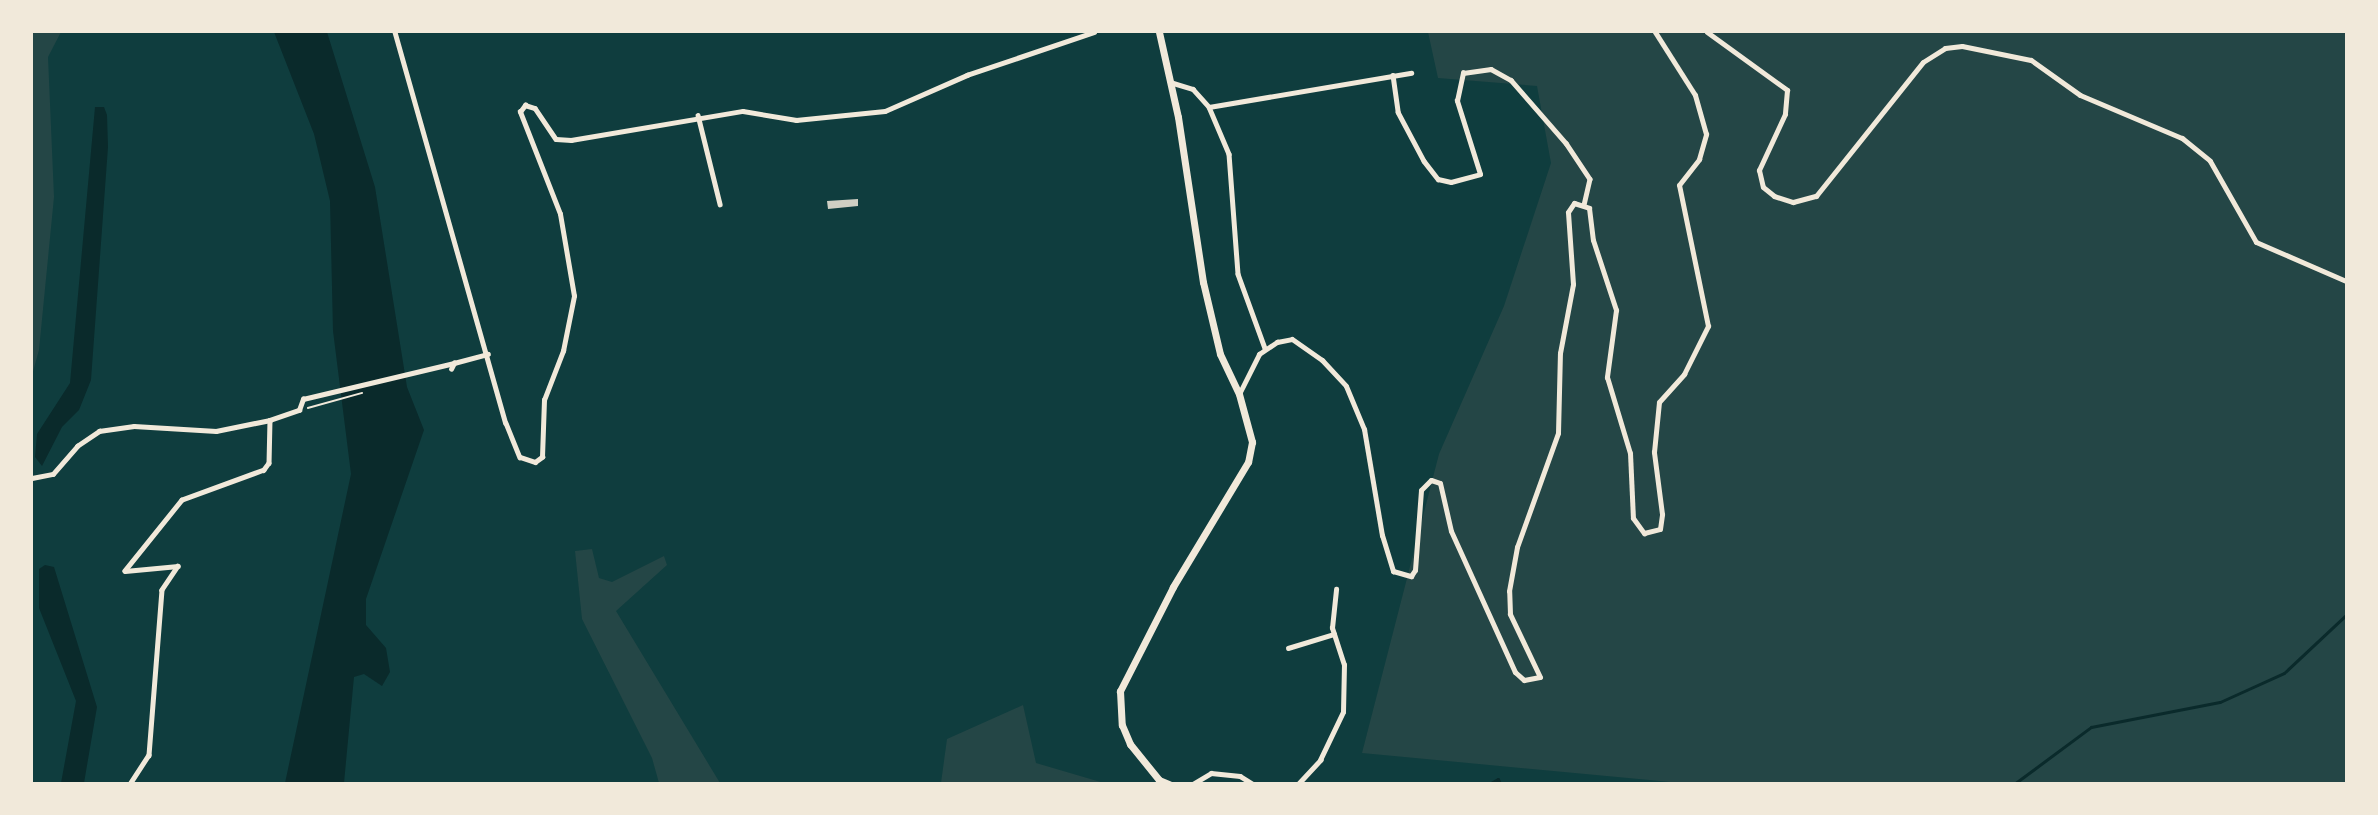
<!DOCTYPE html>
<html>
<head>
<meta charset="utf-8">
<style>
  body { margin:0 }
  #map { position:relative; width:2378px; height:815px; overflow:hidden; background:#0f3d3e; font-family:Barlow,sans-serif }
  div>[style] { position:absolute }
  .green>* { inset:0; background:#244646 }
  .water>* { inset:0; background:#0a2a2b }
  .stream>* { height:3px; margin:-1.5px; padding:0 1.5px; transform-origin:1.5px; border-radius:1.5px; background:#0a2a2b }
  .building>* { inset:0; background:#cfcfc3 }
  .path>* { height:1.5px; margin:-0.75px; padding:0 0.75px; transform-origin:0.75px; border-radius:0.75px; background:#f1e9da }
  .minor>* { height:4.5px; margin:-2.25px; padding:0 2.25px; transform-origin:2.25px; border-radius:2.25px; background:#f1e9da }
  .tertiary>* { height:5px; margin:-2.5px; padding:0 2.5px; transform-origin:2.5px; border-radius:2.5px; background:#f1e9da }
  .primary>* { height:7px; margin:-3.5px; padding:0 3.5px; transform-origin:3.5px; border-radius:3.5px; background:#f1e9da }
  span { translate:-50% -50%; white-space:nowrap; text-align:center; line-height:1.15; -webkit-text-stroke:4.5px #f1e9da; paint-order:stroke }
  .frame { position:absolute; inset:0; border:33px solid #f1e9da; pointer-events:none }
</style>
</head>
<body>
<div id="map">
  <div class="green">
    <div style="clip-path:polygon(32px 32px,61px 32px,48px 57px,54px 197px,39px 350px,32px 375px)"></div>
    <div style="clip-path:polygon(1428px 32px,2346px 32px,2346px 783px,1692px 784px,1362px 753px,1439px 454px,1504px 306px,1551px 163px,1537px 86px,1438px 78px)"></div>
    <div style="clip-path:polygon(592px 549px,599px 578px,612px 582px,664px 556px,667px 565px,616px 611px,720px 783px,659px 783px,652px 758px,582px 619px,575px 551px)"></div>
    <div style="clip-path:polygon(1023px 705px,1036px 763px,1104px 783px,941px 783px,947px 739px)"></div>
  </div>
  <div class="water">
    <div style="clip-path:polygon(274px 32px,327px 32px,375px 187px,407px 387px,424px 430px,366px 599px,366px 625px,386px 648px,390px 672px,382px 686px,364px 674px,354px 677px,344px 783px,285px 783px,351px 474px,333px 331px,330px 201px,314px 134px)"></div>
    <div style="clip-path:polygon(95px 107px,104px 107px,107px 115px,108px 147px,91px 380px,79px 410px,62px 427px,42px 466px,35px 457px,37px 434px,70px 383px)"></div>
    <div style="clip-path:polygon(45px 565px,54px 567px,97px 707px,84px 783px,61px 783px,76px 701px,39px 608px,39px 569px)"></div>
  </div>
  <div class="stream">
    <div style="left:1489px;top:784px;width:10px;rotate:-29deg"></div>
    <div style="left:1498px;top:779px;width:5px;rotate:68deg"></div>
    <div style="left:2014px;top:784px;width:96px;rotate:-36.5deg"></div>
    <div style="left:2091px;top:727px;width:131px;rotate:-11deg"></div>
    <div style="left:2220px;top:702px;width:70px;rotate:-24.4deg"></div>
    <div style="left:2284px;top:673px;width:85px;rotate:-43.1deg"></div>
  </div>
  <div class="building">
    <div style="clip-path:polygon(858px 199px,858px 206px,828px 209px,827px 201px)"></div>
  </div>
  <div class="path">
    <div style="left:308px;top:408px;width:56px;rotate:-15.5deg"></div>
  </div>
  <div class="minor">
    <div style="left:395px;top:32px;width:406px;rotate:74.2deg"></div>
    <div style="left:506px;top:423px;width:37px;rotate:68deg"></div>
    <div style="left:520px;top:457px;width:16px;rotate:18deg"></div>
    <div style="left:535px;top:462px;width:9px;rotate:-36deg"></div>
    <div style="left:542px;top:457px;width:57px;rotate:-88deg"></div>
    <div style="left:544px;top:400px;width:53px;rotate:-68.8deg"></div>
    <div style="left:563px;top:351px;width:56px;rotate:-78.7deg"></div>
    <div style="left:574px;top:296px;width:83px;rotate:-99.7deg"></div>
    <div style="left:560px;top:214px;width:110px;rotate:-111.4deg"></div>
    <div style="left:520px;top:112px;width:9px;rotate:-54deg"></div>
    <div style="left:525px;top:105px;width:10px;rotate:17deg"></div>
    <div style="left:535px;top:108px;width:37px;rotate:56deg"></div>
    <div style="left:556px;top:139px;width:15px;rotate:4deg"></div>
    <div style="left:571px;top:140px;width:174px;rotate:-9.6deg"></div>
    <div style="left:743px;top:111px;width:54px;rotate:9.6deg"></div>
    <div style="left:796px;top:120px;width:89px;rotate:-5.8deg"></div>
    <div style="left:885px;top:111px;width:90px;rotate:-23.7deg"></div>
    <div style="left:967px;top:75px;width:134px;rotate:-18.7deg"></div>
    <div style="left:1393px;top:75px;width:37px;rotate:82deg"></div>
    <div style="left:1398px;top:112px;width:55px;rotate:62deg"></div>
    <div style="left:1424px;top:161px;width:23px;rotate:52deg"></div>
    <div style="left:1438px;top:179px;width:13px;rotate:13deg"></div>
    <div style="left:1451px;top:182px;width:30px;rotate:-15deg"></div>
    <div style="left:1480px;top:174px;width:77px;rotate:-107.5deg"></div>
    <div style="left:1457px;top:101px;width:29px;rotate:-78deg"></div>
    <div style="left:1463px;top:73px;width:28px;rotate:-8deg"></div>
    <div style="left:1491px;top:69px;width:23px;rotate:29deg"></div>
    <div style="left:1511px;top:80px;width:84px;rotate:48.9deg"></div>
    <div style="left:1566px;top:143px;width:43px;rotate:56.3deg"></div>
    <div style="left:1590px;top:179px;width:27px;rotate:103deg"></div>
    <div style="left:1170px;top:82px;width:24px;rotate:17deg"></div>
    <div style="left:1193px;top:89px;width:24px;rotate:48deg"></div>
    <div style="left:1209px;top:107px;width:205px;rotate:-9.6deg"></div>
    <div style="left:1209px;top:107px;width:51px;rotate:66.9deg"></div>
    <div style="left:1229px;top:154px;width:120px;rotate:85.7deg"></div>
    <div style="left:1238px;top:274px;width:79px;rotate:70deg"></div>
    <div style="left:698px;top:115px;width:92px;rotate:76.1deg"></div>
    <div style="left:451px;top:369px;width:7px;rotate:-63deg"></div>
    <div style="left:454px;top:363px;width:35px;rotate:-15deg"></div>
    <div style="left:270px;top:420px;width:31px;rotate:-19deg"></div>
    <div style="left:299px;top:410px;width:12px;rotate:-70deg"></div>
    <div style="left:303px;top:399px;width:155px;rotate:-13.4deg"></div>
    <div style="left:32px;top:478px;width:21px;rotate:-11deg"></div>
    <div style="left:53px;top:474px;width:37px;rotate:-49deg"></div>
    <div style="left:77px;top:446px;width:27px;rotate:-34deg"></div>
    <div style="left:99px;top:431px;width:35px;rotate:-8deg"></div>
    <div style="left:134px;top:426px;width:82px;rotate:3.5deg"></div>
    <div style="left:216px;top:431px;width:55px;rotate:-11.5deg"></div>
    <div style="left:270px;top:420px;width:43px;rotate:91.3deg"></div>
    <div style="left:269px;top:463px;width:9px;rotate:126deg"></div>
    <div style="left:264px;top:470px;width:87px;rotate:159.9deg"></div>
    <div style="left:182px;top:500px;width:91px;rotate:128.8deg"></div>
    <div style="left:125px;top:571px;width:53px;rotate:-5.4deg"></div>
    <div style="left:178px;top:566px;width:29px;rotate:124deg"></div>
    <div style="left:162px;top:590px;width:166px;rotate:94.5deg"></div>
    <div style="left:149px;top:755px;width:35px;rotate:123deg"></div>
    <div style="left:1288px;top:648px;width:48px;rotate:-16.9deg"></div>
    <div style="left:1193px;top:784px;width:21px;rotate:-31deg"></div>
    <div style="left:1211px;top:773px;width:29px;rotate:6deg"></div>
    <div style="left:1240px;top:776px;width:15px;rotate:32deg"></div>
    <div style="left:1298px;top:784px;width:33px;rotate:-47deg"></div>
    <div style="left:1320px;top:760px;width:53px;rotate:-64.4deg"></div>
    <div style="left:1343px;top:712px;width:47px;rotate:-88.8deg"></div>
    <div style="left:1344px;top:665px;width:39px;rotate:-108deg"></div>
    <div style="left:1332px;top:628px;width:39px;rotate:-84deg"></div>
  </div>
  <div class="tertiary">
    <div style="left:1707px;top:32px;width:99px;rotate:35.9deg"></div>
    <div style="left:1787px;top:90px;width:24px;rotate:95deg"></div>
    <div style="left:1785px;top:114px;width:62px;rotate:114.9deg"></div>
    <div style="left:1759px;top:170px;width:17px;rotate:77deg"></div>
    <div style="left:1763px;top:187px;width:14px;rotate:39deg"></div>
    <div style="left:1774px;top:196px;width:20px;rotate:18deg"></div>
    <div style="left:1793px;top:202px;width:24px;rotate:-15deg"></div>
    <div style="left:1816px;top:196px;width:171px;rotate:-51.4deg"></div>
    <div style="left:1923px;top:62px;width:26px;rotate:-32deg"></div>
    <div style="left:1945px;top:48px;width:17px;rotate:-7deg"></div>
    <div style="left:1962px;top:46px;width:70px;rotate:11.5deg"></div>
    <div style="left:2031px;top:60px;width:60px;rotate:35.5deg"></div>
    <div style="left:2080px;top:95px;width:111px;rotate:22.9deg"></div>
    <div style="left:2182px;top:138px;width:36px;rotate:39deg"></div>
    <div style="left:2210px;top:161px;width:93px;rotate:60.4deg"></div>
    <div style="left:2256px;top:242px;width:98px;rotate:23.4deg"></div>
    <div style="left:1239px;top:394px;width:45px;rotate:-63.4deg"></div>
    <div style="left:1259px;top:354px;width:22px;rotate:-34deg"></div>
    <div style="left:1277px;top:342px;width:15px;rotate:-11deg"></div>
    <div style="left:1292px;top:339px;width:37px;rotate:35deg"></div>
    <div style="left:1322px;top:360px;width:35px;rotate:47deg"></div>
    <div style="left:1346px;top:386px;width:47px;rotate:67.3deg"></div>
    <div style="left:1364px;top:429px;width:108px;rotate:80.4deg"></div>
    <div style="left:1382px;top:535px;width:38px;rotate:73deg"></div>
    <div style="left:1393px;top:571px;width:19px;rotate:16deg"></div>
    <div style="left:1411px;top:576px;width:7px;rotate:-56deg"></div>
    <div style="left:1415px;top:570px;width:80px;rotate:-85.7deg"></div>
    <div style="left:1421px;top:490px;width:14px;rotate:-45deg"></div>
    <div style="left:1431px;top:480px;width:9px;rotate:18deg"></div>
    <div style="left:1440px;top:483px;width:49px;rotate:77.1deg"></div>
    <div style="left:1451px;top:531px;width:155px;rotate:65.6deg"></div>
    <div style="left:1515px;top:672px;width:12px;rotate:42deg"></div>
    <div style="left:1524px;top:680px;width:16px;rotate:-11deg"></div>
    <div style="left:1540px;top:677px;width:70px;rotate:-115.5deg"></div>
    <div style="left:1510px;top:614px;width:23px;rotate:-92deg"></div>
    <div style="left:1509px;top:591px;width:45px;rotate:-79.7deg"></div>
    <div style="left:1517px;top:547px;width:121px;rotate:-70.2deg"></div>
    <div style="left:1558px;top:433px;width:80px;rotate:-88.6deg"></div>
    <div style="left:1560px;top:353px;width:70px;rotate:-79.3deg"></div>
    <div style="left:1573px;top:284px;width:72px;rotate:-94deg"></div>
    <div style="left:1568px;top:212px;width:11px;rotate:-56deg"></div>
    <div style="left:1574px;top:203px;width:16px;rotate:18deg"></div>
    <div style="left:1589px;top:208px;width:32px;rotate:83deg"></div>
    <div style="left:1593px;top:240px;width:74px;rotate:71.8deg"></div>
    <div style="left:1616px;top:310px;width:68px;rotate:97.7deg"></div>
    <div style="left:1607px;top:377px;width:79px;rotate:73.2deg"></div>
    <div style="left:1630px;top:453px;width:65px;rotate:87.4deg"></div>
    <div style="left:1633px;top:518px;width:19px;rotate:54deg"></div>
    <div style="left:1644px;top:533px;width:16px;rotate:-14deg"></div>
    <div style="left:1660px;top:529px;width:15px;rotate:-82deg"></div>
    <div style="left:1662px;top:514px;width:63px;rotate:-97.4deg"></div>
    <div style="left:1654px;top:452px;width:50px;rotate:-84.3deg"></div>
    <div style="left:1659px;top:402px;width:38px;rotate:-48deg"></div>
    <div style="left:1684px;top:374px;width:54px;rotate:-63.4deg"></div>
    <div style="left:1708px;top:326px;width:144px;rotate:-101.6deg"></div>
    <div style="left:1679px;top:185px;width:33px;rotate:-52deg"></div>
    <div style="left:1699px;top:159px;width:26px;rotate:-74deg"></div>
    <div style="left:1706px;top:134px;width:41px;rotate:-105.8deg"></div>
    <div style="left:1695px;top:95px;width:75px;rotate:-122.4deg"></div>
  </div>
  <div class="primary">
    <div style="left:1159px;top:32px;width:87px;rotate:77.4deg"></div>
    <div style="left:1178px;top:117px;width:167px;rotate:81.4deg"></div>
    <div style="left:1203px;top:282px;width:74px;rotate:76.7deg"></div>
    <div style="left:1220px;top:354px;width:44px;rotate:64.6deg"></div>
    <div style="left:1239px;top:394px;width:50px;rotate:74.8deg"></div>
    <div style="left:1252px;top:442px;width:20px;rotate:101deg"></div>
    <div style="left:1248px;top:462px;width:146px;rotate:121deg"></div>
    <div style="left:1173px;top:587px;width:117px;rotate:117deg"></div>
    <div style="left:1120px;top:691px;width:34px;rotate:87deg"></div>
    <div style="left:1122px;top:725px;width:21px;rotate:67deg"></div>
    <div style="left:1130px;top:744px;width:46px;rotate:51.1deg"></div>
    <div style="left:1159px;top:780px;width:11px;rotate:22deg"></div>
  </div>
  <div class="frame"></div>
</div>
</body>
</html>
